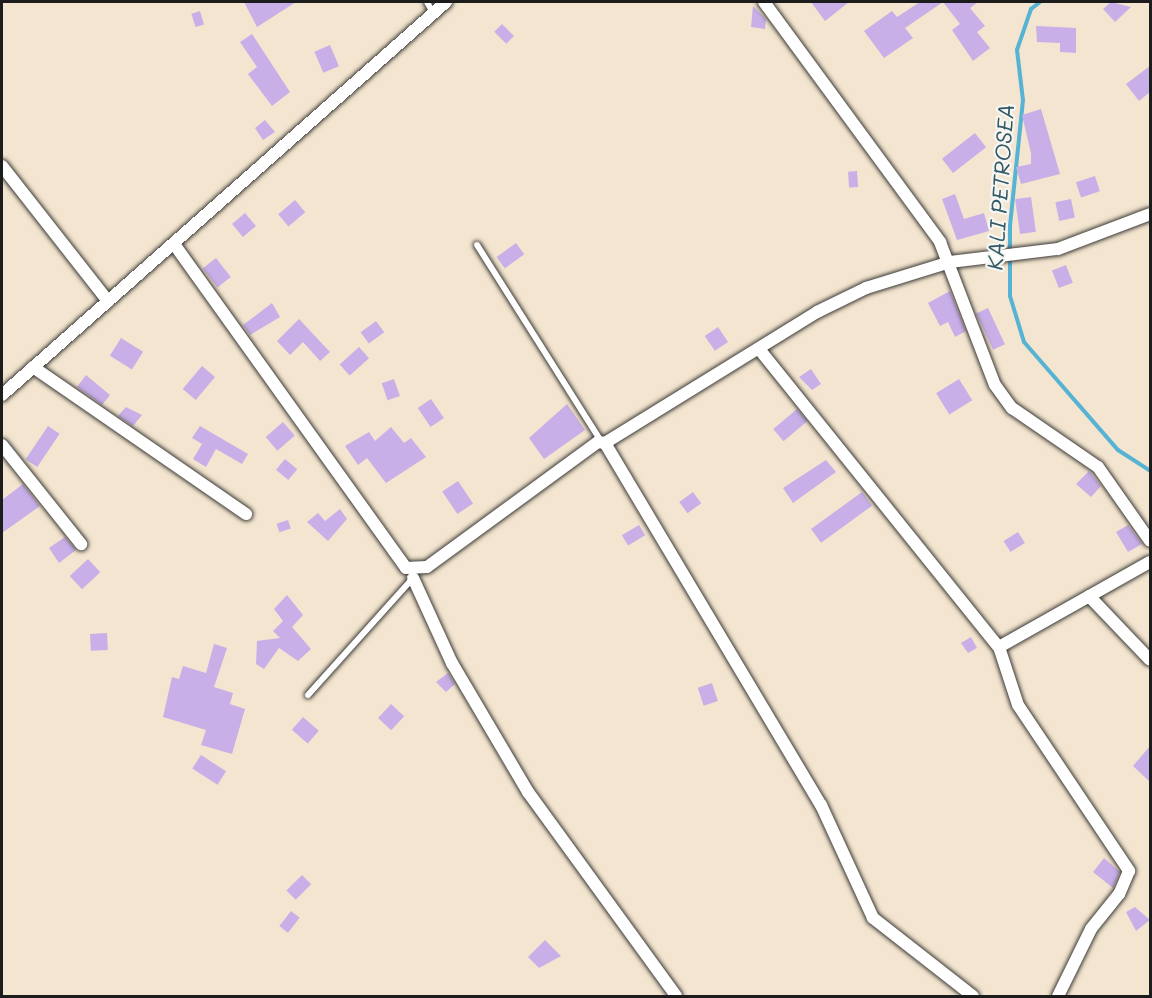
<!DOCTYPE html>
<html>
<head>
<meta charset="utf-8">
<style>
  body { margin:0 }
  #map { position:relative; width:1152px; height:998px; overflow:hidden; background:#f3e5cf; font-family:Mali,sans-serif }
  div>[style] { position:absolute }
  .stream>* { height:4px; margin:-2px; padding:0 2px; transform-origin:2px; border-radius:2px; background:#56b3d4 }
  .building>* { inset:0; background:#c8afe8; transform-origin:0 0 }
  .roads { filter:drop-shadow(0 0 2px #3c3a37) drop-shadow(0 0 2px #3c3a37) }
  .lane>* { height:6px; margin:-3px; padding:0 3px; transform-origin:3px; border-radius:3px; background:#fff }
  .street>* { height:12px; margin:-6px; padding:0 6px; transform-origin:6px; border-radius:6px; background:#fff }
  span { translate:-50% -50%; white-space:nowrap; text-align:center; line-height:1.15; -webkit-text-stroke:4.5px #f6f6f2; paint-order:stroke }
  .water-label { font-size:22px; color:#335866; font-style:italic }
  .frame { position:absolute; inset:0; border:3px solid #1c1c1c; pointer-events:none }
</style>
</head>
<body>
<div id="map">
  <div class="stream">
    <div style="left:1040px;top:2px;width:11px;rotate:142deg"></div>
    <div style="left:1031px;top:9px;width:43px;rotate:108.9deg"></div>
    <div style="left:1017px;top:50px;width:50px;rotate:83.2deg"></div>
    <div style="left:1023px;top:100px;width:127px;rotate:95.9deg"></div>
    <div style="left:1010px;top:226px;width:70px;rotate:90deg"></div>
    <div style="left:1010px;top:296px;width:48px;rotate:73.1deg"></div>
    <div style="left:1024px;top:342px;width:143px;rotate:49deg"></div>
    <div style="left:1118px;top:450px;width:38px;rotate:33deg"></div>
  </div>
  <div class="building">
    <div style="clip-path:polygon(244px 2px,296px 2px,257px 27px)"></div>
    <div style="clip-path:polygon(811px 2px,849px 2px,825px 21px)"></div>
    <div style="clip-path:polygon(920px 2px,978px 2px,970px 8px,985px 26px,977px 32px,990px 48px,973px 61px,952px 30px,960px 24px,943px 2px,905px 28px,913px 38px,884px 58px,864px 31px,892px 11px,897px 17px)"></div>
    <div style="clip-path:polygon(1111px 2px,1131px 7px,1115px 22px,1103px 9px)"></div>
    <div style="clip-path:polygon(753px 6px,766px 19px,765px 29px,751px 27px)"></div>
    <div style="left:200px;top:11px;width:14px;height:9px;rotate:73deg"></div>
    <div style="left:502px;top:24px;width:17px;height:11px;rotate:45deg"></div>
    <div style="clip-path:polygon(1036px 26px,1076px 28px,1076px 53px,1060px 52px,1060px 43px,1037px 42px)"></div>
    <div style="clip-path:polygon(252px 34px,290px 92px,272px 106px,248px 74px,257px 67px,240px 42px)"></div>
    <div style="left:330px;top:45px;width:23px;height:17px;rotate:67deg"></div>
    <div style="clip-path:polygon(1150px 66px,1150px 92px,1139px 101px,1126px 84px)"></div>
    <div style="clip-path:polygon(1041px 109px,1060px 174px,1021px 184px,1016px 167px,1031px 164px,1031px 153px,1022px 115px)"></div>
    <div style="clip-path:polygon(265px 120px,275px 132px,263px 140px,255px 128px)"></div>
    <div style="left:975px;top:133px;width:18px;height:42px;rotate:52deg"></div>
    <div style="left:857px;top:171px;width:16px;height:9px;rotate:86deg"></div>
    <div style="left:1095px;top:176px;width:16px;height:20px;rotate:72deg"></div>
    <div style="clip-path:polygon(955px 194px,964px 219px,984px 213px,989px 231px,957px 240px,942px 199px)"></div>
    <div style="left:1031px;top:197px;width:35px;height:16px;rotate:82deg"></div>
    <div style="left:1071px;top:199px;width:19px;height:16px;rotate:78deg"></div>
    <div style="left:295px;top:200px;width:16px;height:22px;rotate:50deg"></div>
    <div style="left:245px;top:213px;width:17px;height:17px;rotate:50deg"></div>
    <div style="left:516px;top:243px;width:14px;height:24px;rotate:54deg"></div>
    <div style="left:216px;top:258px;width:24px;height:17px;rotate:52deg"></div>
    <div style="left:1066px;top:265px;width:19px;height:15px;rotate:69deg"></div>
    <div style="clip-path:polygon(950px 291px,966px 331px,955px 337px,948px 322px,940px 326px,928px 303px)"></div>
    <div style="clip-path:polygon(272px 303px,280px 317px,250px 335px,243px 325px)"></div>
    <div style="left:988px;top:308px;width:40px;height:13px;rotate:65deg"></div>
    <div style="clip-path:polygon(299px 319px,330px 352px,320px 361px,303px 342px,290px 355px,277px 341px)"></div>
    <div style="left:376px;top:321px;width:14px;height:19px;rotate:54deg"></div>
    <div style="left:718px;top:327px;width:18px;height:16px;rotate:56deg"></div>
    <div style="left:121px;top:338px;width:26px;height:21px;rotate:32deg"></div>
    <div style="left:359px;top:347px;width:15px;height:26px;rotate:48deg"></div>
    <div style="left:202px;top:366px;width:17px;height:30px;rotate:40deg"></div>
    <div style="clip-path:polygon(811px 369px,821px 384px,812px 390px,799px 377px)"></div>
    <div style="clip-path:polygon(86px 375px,110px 395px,102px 405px,77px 387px)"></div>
    <div style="left:394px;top:379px;width:18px;height:13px;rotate:71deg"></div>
    <div style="left:959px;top:379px;width:25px;height:27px;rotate:58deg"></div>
    <div style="left:431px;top:399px;width:23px;height:16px;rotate:56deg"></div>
    <div style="clip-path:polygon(567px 404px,585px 430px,544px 459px,529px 438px)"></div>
    <div style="clip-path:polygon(126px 407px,142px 415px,133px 426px,118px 416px)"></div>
    <div style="left:797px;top:409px;width:16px;height:31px;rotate:50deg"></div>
    <div style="left:283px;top:422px;width:18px;height:23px;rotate:49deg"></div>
    <div style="left:48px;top:426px;width:14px;height:40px;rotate:34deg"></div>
    <div style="clip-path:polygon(200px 426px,248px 454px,242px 464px,216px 449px,206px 467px,193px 459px,202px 444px,192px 438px)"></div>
    <div style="clip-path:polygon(391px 427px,404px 443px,411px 438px,426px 457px,386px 483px,367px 458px,358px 465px,345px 446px,369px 432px,375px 441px)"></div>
    <div style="left:285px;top:459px;width:16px;height:14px;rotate:40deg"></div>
    <div style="clip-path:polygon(826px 460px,836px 472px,793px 503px,783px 488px)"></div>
    <div style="clip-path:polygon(1089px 471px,1101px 486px,1091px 497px,1076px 484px)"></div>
    <div style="left:458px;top:481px;width:27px;height:19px;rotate:56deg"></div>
    <div style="clip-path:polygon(23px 484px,40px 506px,2px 533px,2px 500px)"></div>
    <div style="left:693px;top:492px;width:14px;height:17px;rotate:54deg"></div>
    <div style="left:862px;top:492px;width:17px;height:63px;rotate:54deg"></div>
    <div style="clip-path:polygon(340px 509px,347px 519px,328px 541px,307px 522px,318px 513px,325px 521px)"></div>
    <div style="left:288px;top:520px;width:9px;height:12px;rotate:72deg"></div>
    <div style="left:639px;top:525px;width:12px;height:20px;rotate:59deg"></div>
    <div style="clip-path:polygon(1128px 525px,1142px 544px,1128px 552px,1116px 532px)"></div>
    <div style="left:1018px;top:532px;width:13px;height:17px;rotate:58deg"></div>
    <div style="clip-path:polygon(65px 537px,76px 550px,59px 563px,49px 548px)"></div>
    <div style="left:88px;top:559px;width:18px;height:25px;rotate:47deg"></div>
    <div style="clip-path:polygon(287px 595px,303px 615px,292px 627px,311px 649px,298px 661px,279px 648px,264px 669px,256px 664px,257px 641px,280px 638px,273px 631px,283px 621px,274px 609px)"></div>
    <div style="left:107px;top:633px;width:17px;height:17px;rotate:87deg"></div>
    <div style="clip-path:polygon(971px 637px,977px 648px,968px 653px,961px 643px)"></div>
    <div style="clip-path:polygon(214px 644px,227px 648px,214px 687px,233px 693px,230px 704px,245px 709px,232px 754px,201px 745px,206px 730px,163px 717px,172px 677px,179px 679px,183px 666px,206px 673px)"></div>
    <div style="clip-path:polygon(448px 673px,455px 684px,446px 692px,436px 682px)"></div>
    <div style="left:712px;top:683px;width:19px;height:15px;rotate:72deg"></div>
    <div style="left:391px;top:704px;width:18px;height:19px;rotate:43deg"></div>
    <div style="left:303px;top:717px;width:21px;height:17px;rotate:41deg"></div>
    <div style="clip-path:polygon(1150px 746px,1150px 782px,1133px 766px)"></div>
    <div style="left:201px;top:755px;width:30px;height:16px;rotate:33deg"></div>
    <div style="clip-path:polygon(1104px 858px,1120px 872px,1113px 888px,1093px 872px)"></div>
    <div style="left:302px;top:875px;width:13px;height:22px;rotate:45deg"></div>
    <div style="clip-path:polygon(1135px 907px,1150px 920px,1136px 931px,1126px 912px)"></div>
    <div style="left:291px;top:911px;width:11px;height:19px;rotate:38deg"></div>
    <div style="clip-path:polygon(545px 940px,561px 956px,539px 968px,528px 957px)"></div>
  </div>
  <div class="roads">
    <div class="lane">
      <div style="left:427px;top:2px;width:13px;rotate:61deg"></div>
      <div style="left:477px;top:245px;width:232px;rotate:57.7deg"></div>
      <div style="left:308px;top:695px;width:157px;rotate:-48.1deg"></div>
    </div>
    <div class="street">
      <div style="left:764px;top:2px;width:298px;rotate:53.7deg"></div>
      <div style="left:940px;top:242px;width:153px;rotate:69deg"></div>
      <div style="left:995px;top:385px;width:29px;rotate:54deg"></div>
      <div style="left:1012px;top:408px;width:104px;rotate:34.5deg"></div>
      <div style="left:1098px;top:467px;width:90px;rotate:54.9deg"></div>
      <div style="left:2px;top:166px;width:172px;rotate:51.9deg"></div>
      <div style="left:174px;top:244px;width:398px;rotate:54.4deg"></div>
      <div style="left:406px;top:568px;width:21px;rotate:-3deg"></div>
      <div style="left:427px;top:567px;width:212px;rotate:-36.2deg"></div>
      <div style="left:598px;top:442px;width:7px;rotate:8deg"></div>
      <div style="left:605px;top:443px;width:422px;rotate:59.2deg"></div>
      <div style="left:821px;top:805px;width:124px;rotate:65.3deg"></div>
      <div style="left:873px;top:918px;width:127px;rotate:38deg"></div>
      <div style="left:759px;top:349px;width:383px;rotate:51.2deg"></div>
      <div style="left:999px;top:647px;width:173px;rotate:-29.4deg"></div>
      <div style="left:33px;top:367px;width:259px;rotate:34.6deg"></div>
      <div style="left:2px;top:395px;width:593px;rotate:-41.51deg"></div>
      <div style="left:605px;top:443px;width:249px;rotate:-31.7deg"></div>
      <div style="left:817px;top:312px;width:55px;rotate:-26.1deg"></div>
      <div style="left:866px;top:288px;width:88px;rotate:-17.2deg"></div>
      <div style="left:950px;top:262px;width:109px;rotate:-6.9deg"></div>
      <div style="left:1058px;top:249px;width:98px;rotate:-20.8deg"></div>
      <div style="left:2px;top:445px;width:127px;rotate:51.4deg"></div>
      <div style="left:413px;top:578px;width:94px;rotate:65.4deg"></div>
      <div style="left:452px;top:663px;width:150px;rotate:59.5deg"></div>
      <div style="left:528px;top:792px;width:252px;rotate:54deg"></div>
      <div style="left:1089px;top:596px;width:88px;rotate:46.4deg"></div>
      <div style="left:999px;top:647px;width:61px;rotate:71.9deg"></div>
      <div style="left:1018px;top:705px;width:200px;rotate:56.2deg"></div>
      <div style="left:1129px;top:871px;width:25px;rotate:113deg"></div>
      <div style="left:1119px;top:894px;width:45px;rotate:128.7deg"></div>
      <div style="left:1091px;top:929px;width:75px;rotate:116.2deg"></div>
    </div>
  </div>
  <div class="water-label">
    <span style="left:1000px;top:187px;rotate:-86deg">KALI PETROSEA</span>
  </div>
  <div class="frame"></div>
</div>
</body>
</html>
